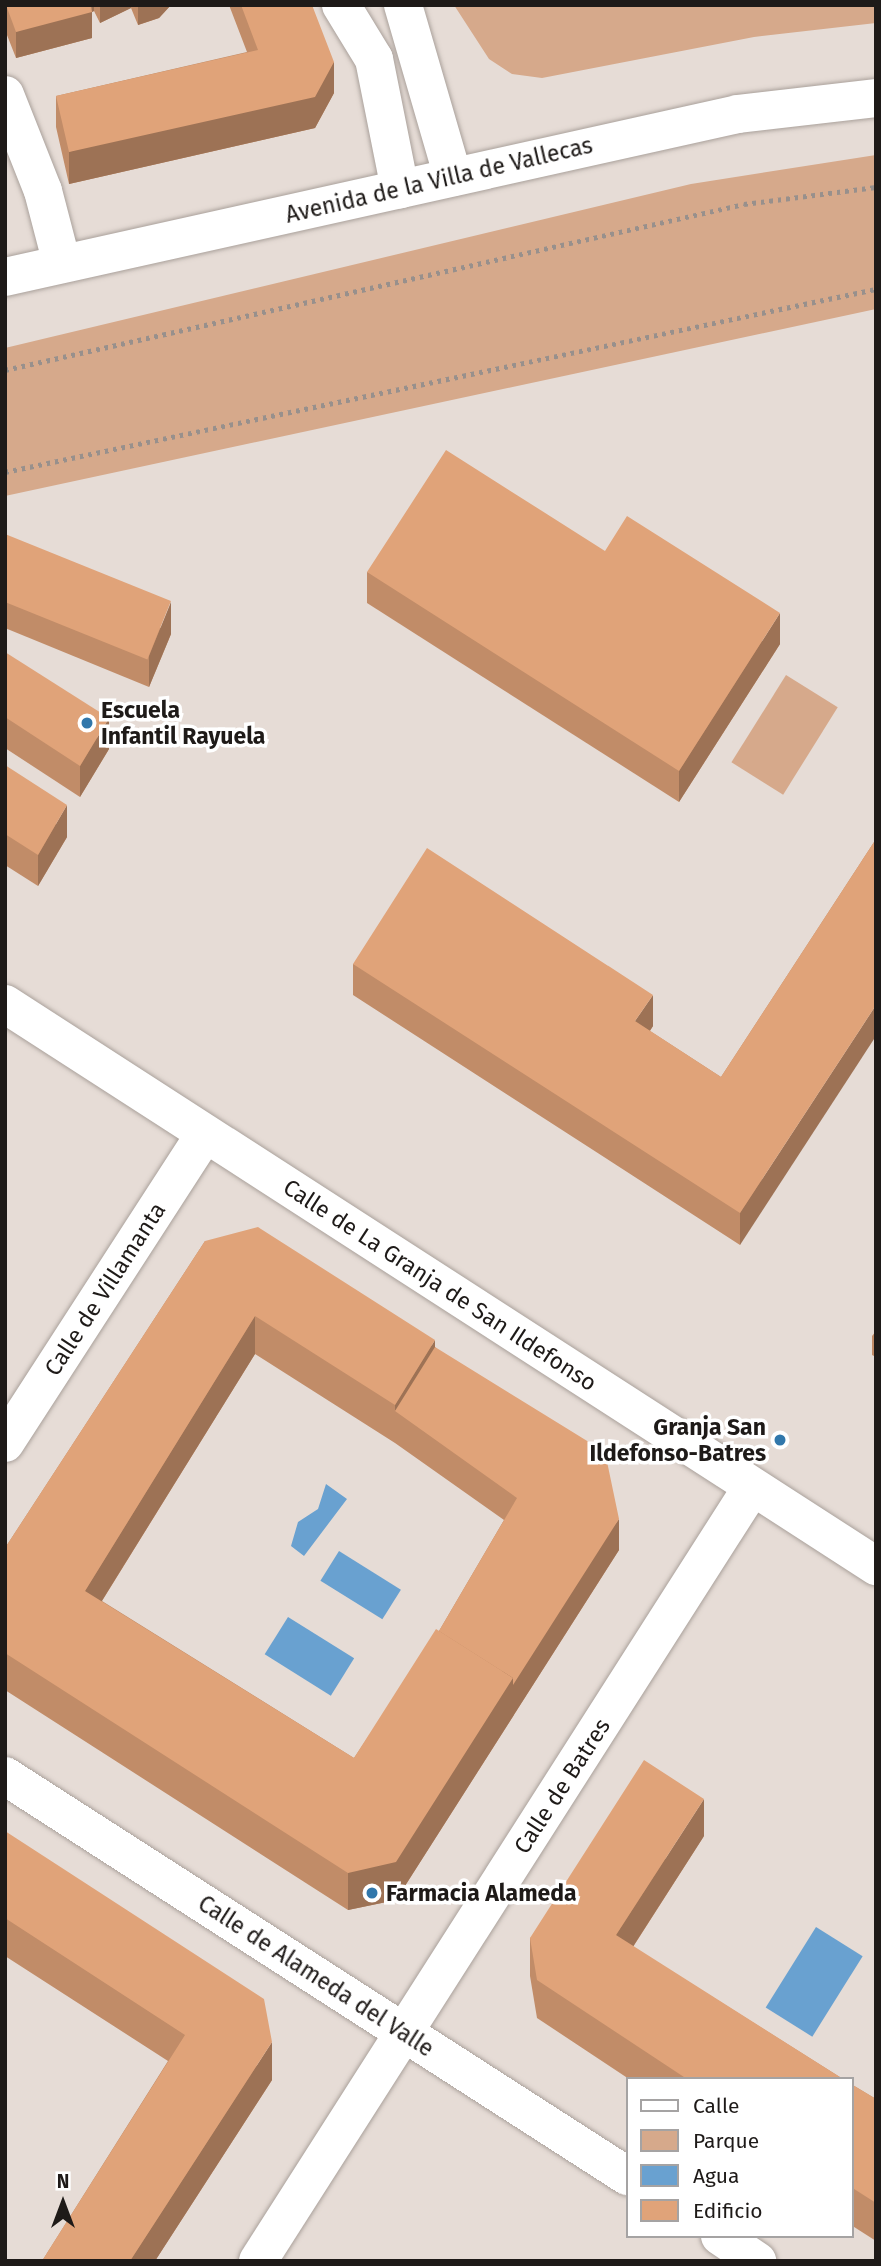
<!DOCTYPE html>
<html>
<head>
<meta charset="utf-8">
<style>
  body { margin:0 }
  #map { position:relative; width:881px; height:2266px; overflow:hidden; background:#e6dcd6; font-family:"Fira Sans",sans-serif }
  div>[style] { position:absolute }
  .green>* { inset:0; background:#d6a98b; transform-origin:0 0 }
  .water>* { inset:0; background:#69a1d0; transform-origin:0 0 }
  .path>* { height:4.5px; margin-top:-2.25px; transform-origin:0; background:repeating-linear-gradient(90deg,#98908c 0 3.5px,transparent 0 8.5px) }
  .roads { filter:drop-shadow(0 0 2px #aaa19b) drop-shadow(0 0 2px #aaa19b) }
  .street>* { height:38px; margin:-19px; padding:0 19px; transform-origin:19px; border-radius:19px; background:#fff }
  .wall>* { inset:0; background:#c18c68 }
  .shaded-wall>* { inset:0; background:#9d7255 }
  .building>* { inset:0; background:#e0a379; transform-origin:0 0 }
  .dots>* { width:19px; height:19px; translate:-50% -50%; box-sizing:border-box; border:4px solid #fff; border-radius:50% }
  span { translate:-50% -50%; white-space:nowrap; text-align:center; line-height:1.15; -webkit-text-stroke:7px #fff; paint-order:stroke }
  .street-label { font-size:23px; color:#1e1a18 }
  .poi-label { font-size:23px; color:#1e1a18; font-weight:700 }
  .left { translate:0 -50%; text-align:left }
  .right { translate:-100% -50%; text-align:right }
  .frame { position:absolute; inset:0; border:7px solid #1e1a18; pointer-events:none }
  .legend { position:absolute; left:626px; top:2077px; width:228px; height:161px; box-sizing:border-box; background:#fff; border:2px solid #a5a3a3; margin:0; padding:9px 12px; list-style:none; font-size:21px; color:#1e1a18 }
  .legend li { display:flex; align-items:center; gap:14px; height:35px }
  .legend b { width:35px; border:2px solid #a5a3a3 }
  .north { position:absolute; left:28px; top:2168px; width:70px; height:70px; -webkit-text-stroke:5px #fff; paint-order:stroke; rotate:0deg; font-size:19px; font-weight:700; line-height:28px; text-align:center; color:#1e1a18 }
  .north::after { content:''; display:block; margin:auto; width:24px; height:32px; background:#1e1a18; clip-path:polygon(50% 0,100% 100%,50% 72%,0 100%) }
</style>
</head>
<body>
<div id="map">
  <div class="green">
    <div style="clip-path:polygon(454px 5px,876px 5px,876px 23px,754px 37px,542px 78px,512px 74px,489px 59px)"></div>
    <div style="clip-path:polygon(876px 155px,876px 309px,5px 496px,5px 348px,691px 184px)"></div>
    <div style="left:786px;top:675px;width:61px;height:103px;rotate:32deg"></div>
  </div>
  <div class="water">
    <div style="clip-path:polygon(326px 1484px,347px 1499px,304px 1556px,291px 1546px,298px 1522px,318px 1509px)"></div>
    <div style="left:339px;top:1551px;width:73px;height:35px;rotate:32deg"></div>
    <div style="left:288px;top:1617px;width:78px;height:44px;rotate:32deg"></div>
    <div style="left:816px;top:1927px;width:55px;height:95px;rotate:32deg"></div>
  </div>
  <div class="path">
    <div style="left:5px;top:370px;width:757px;rotate:-12.66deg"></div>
    <div style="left:744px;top:204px;width:133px;rotate:-7.3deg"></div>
    <div style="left:5px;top:472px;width:890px;rotate:-11.87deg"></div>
  </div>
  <div class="roads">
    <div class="street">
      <div style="left:341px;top:5px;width:63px;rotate:58.6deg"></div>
      <div style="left:374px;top:59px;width:133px;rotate:78.7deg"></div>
      <div style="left:403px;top:5px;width:179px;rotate:73.8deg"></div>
      <div style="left:5px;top:95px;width:103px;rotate:68.4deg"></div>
      <div style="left:43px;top:191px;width:75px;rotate:75.4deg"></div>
      <div style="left:5px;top:277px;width:751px;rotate:-12.54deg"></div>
      <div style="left:738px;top:114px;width:139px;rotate:-6.6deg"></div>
      <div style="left:5px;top:1004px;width:1037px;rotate:32.83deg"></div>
      <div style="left:5px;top:1443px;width:368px;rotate:-57.1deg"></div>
      <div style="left:5px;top:1776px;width:740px;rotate:32.74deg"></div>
      <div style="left:720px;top:2236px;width:45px;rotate:34deg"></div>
      <div style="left:258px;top:2261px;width:918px;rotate:-57.45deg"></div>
    </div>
  </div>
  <div class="wall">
    <div style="clip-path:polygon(5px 5px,171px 5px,159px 18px,138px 25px,131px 8px,100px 23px,94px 11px,92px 12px,92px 38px,16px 58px,5px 30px)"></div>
    <div style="clip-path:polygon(229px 5px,312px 5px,334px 93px,315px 128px,69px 184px,56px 127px,56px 96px,247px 52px)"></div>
    <div style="clip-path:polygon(5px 534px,171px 634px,149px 687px,5px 628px)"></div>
    <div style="clip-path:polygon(367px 572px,780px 644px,679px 802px,367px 603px)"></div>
    <div style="clip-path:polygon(5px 652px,109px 749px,80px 797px,5px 748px)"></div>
    <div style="clip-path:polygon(5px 765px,67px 837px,38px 886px,5px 865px)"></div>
    <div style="clip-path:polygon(876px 839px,740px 1245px,353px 995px,353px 964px,653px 1026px,650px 1031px,721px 1077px)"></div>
    <div style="clip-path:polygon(evenodd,205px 1241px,435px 1347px,619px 1550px,396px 1900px,348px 1910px,5px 1690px,5px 1548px,205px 1241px,255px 1354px,395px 1443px,504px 1520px,439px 1631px,354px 1758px,102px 1601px,255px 1354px)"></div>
    <div style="clip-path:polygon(876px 1331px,876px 1357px,872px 1355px,872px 1336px)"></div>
    <div style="clip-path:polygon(5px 1831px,272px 2080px,155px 2261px,42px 2261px,168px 2061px,5px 1956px)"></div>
    <div style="clip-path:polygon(704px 1836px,633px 1947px,843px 2079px,629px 2079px,537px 2018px,530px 1976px,530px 1938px)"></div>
    <div style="clip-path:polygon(851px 2084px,876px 2099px,876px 2241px,851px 2225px)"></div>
  </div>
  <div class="shaded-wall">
    <div style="clip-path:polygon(87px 5px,94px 5px,94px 11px,92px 12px,92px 38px,16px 58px,16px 32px)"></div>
    <div style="clip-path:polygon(100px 5px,131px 5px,131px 8px,100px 23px)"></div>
    <div style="clip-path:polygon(138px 5px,171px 5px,159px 18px,138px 25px)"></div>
    <div style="clip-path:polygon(334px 62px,334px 93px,315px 128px,69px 184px,69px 152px)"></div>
    <div style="clip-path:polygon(171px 602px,171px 634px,149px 687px,149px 656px)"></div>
    <div style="clip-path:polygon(780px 613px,780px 644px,679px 802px,679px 771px)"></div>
    <div style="clip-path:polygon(109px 718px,109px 749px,80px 797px,80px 766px)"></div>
    <div style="clip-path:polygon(67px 805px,67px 837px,38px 886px,38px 855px)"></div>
    <div style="clip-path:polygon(653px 995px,653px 1026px,635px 1052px,635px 1021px)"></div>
    <div style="clip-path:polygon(876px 1005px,876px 1036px,740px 1245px,740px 1213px)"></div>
    <div style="clip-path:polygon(255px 1316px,255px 1354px,85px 1628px,85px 1591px)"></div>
    <div style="clip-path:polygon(435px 1340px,435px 1378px,395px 1411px,395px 1405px)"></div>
    <div style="clip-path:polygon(619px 1519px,619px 1550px,396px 1900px,348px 1910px,348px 1873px)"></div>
    <div style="clip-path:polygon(704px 1799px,704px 1836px,616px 1973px,616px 1935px)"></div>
    <div style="clip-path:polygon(272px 2042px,272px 2080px,155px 2261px,130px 2261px)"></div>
  </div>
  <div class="building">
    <div style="clip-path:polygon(6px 5px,91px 5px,92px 12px,16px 32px)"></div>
    <div style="clip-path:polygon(241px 5px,312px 5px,334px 62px,315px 97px,69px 152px,56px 96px,258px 50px)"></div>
    <div style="clip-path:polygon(446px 450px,605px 551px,627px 516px,780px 613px,679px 771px,367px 572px)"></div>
    <div style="left:5px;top:534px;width:179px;height:63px;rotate:22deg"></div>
    <div style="clip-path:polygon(5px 652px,109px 718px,80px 766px,5px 717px)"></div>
    <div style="clip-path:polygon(5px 765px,67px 805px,38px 855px,5px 834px)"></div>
    <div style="clip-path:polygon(876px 839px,876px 1005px,740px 1213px,353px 964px,427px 848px,653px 995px,635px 1021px,721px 1077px)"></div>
    <div style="clip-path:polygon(258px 1227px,435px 1340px,395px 1405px,255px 1316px,85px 1591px,354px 1758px,436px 1629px,513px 1678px,396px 1862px,348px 1873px,5px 1653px,5px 1548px,205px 1241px)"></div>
    <div style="clip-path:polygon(435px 1347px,605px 1452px,619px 1519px,513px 1685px,513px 1678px,439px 1631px,517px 1498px,395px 1411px)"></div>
    <div style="clip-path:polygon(644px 1760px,704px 1799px,616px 1935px,843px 2079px,687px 2079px,537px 1980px,530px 1938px)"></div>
    <div style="clip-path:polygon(5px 1831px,264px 1999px,272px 2042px,130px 2261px,42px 2261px,185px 2035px,5px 1918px)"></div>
    <div style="clip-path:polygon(851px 2084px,876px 2099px,876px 2203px,851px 2187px)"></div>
  </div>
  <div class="dots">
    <div style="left:87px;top:723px;background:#3177ab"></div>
    <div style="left:780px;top:1440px;background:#3177ab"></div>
    <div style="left:372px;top:1893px;background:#3177ab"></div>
  </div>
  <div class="street-label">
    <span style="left:439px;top:180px;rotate:-13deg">Avenida de la Villa de Vallecas</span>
    <span style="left:440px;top:1285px;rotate:33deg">Calle de La Granja de San Ildefonso</span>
    <span style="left:105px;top:1289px;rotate:-57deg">Calle de Villamanta</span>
    <span style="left:562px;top:1786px;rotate:-57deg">Calle de Batres</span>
    <span style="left:316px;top:1976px;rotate:33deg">Calle de Alameda del Valle</span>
  </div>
  <div class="poi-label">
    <span class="left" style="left:101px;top:723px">Escuela<br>Infantil Rayuela</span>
    <span class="right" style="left:766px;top:1440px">Granja San<br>Ildefonso-Batres</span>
    <span class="left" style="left:386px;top:1893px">Farmacia Alameda</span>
  </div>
  <div class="frame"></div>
  <ul class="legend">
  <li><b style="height:9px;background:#fff"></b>Calle</li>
  <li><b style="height:19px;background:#d6a98b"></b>Parque</li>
  <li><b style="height:19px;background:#69a1d0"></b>Agua</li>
  <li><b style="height:19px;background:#e0a379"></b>Edificio</li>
  </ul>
  <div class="north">N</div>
</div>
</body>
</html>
